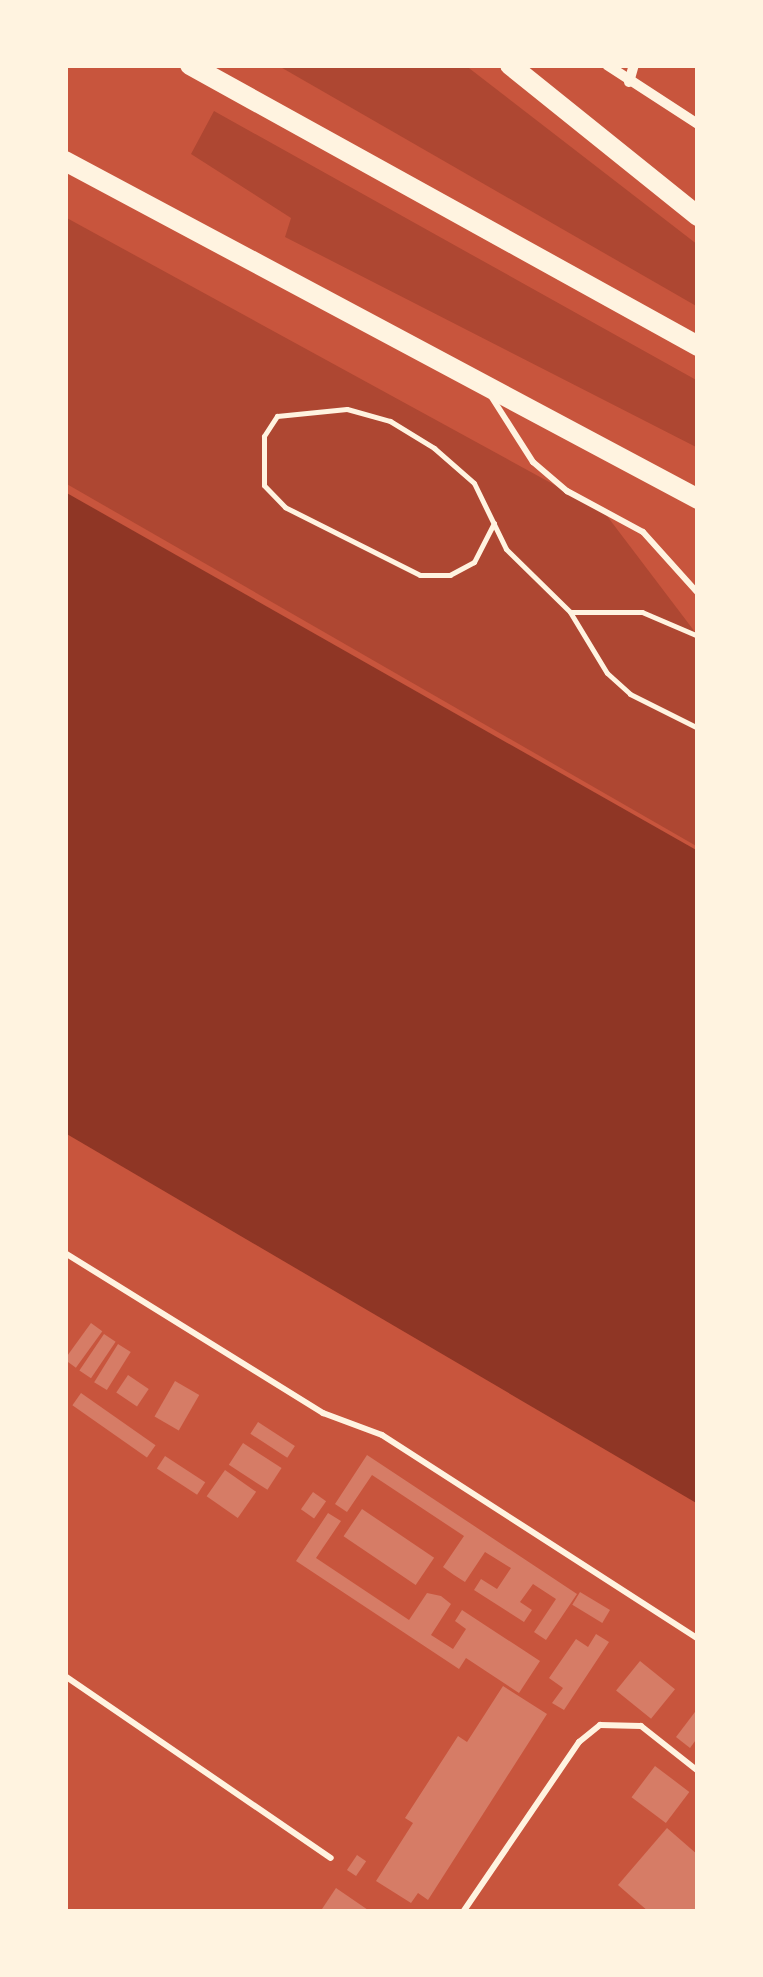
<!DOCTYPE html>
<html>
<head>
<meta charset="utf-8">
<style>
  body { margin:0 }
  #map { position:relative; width:763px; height:1977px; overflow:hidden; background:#c8553d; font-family:Figtree,sans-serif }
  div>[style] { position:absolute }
  .green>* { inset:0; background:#ae4732 }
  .water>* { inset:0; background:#8f3625 }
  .building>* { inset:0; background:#d67c66; transform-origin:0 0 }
  .path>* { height:5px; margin:-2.5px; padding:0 2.5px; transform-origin:2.5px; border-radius:2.5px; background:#fff3e0 }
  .service>* { height:6px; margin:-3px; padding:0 3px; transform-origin:3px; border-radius:3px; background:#fff3e0 }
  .minor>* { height:10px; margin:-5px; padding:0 5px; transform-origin:5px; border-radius:5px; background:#fff3e0 }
  .trunk>* { height:20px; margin:-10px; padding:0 10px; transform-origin:10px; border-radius:10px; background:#fff3e0 }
  span { translate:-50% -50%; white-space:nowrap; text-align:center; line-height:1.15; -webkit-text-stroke:8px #fff3e0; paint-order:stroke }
  .frame { position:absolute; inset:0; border:68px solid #fff3e0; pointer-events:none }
</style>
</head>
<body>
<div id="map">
  <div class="green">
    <div style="clip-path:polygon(277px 65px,465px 65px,698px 245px,698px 307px)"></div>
    <div style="clip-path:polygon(214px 111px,698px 381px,698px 448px,285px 237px,291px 218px,191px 154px)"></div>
    <div style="clip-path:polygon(65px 217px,604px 512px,698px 636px,698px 847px,65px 483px)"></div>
  </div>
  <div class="water">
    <div style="clip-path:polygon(65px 492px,698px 851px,698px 1504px,65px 1133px)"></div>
  </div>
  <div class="building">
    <div style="left:91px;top:1323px;width:14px;height:45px;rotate:36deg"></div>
    <div style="left:104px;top:1334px;width:14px;height:44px;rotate:34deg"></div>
    <div style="left:118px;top:1344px;width:15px;height:45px;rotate:32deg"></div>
    <div style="left:128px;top:1375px;width:25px;height:21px;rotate:34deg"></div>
    <div style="left:175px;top:1381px;width:28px;height:41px;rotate:30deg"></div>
    <div style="left:81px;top:1393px;width:91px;height:15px;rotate:35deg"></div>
    <div style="left:258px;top:1422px;width:44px;height:14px;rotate:33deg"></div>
    <div style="left:243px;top:1443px;width:46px;height:26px;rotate:33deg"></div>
    <div style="clip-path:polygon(367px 1455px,577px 1594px,546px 1640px,534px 1632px,556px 1599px,533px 1584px,520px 1602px,532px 1610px,524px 1622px,474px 1590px,481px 1579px,497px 1589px,511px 1568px,485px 1552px,465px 1582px,454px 1575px,443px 1567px,464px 1536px,372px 1475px,347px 1512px,335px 1504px)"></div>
    <div style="left:165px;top:1456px;width:48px;height:15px;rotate:33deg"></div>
    <div style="left:225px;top:1470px;width:38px;height:32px;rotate:35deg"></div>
    <div style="left:313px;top:1492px;width:16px;height:21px;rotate:35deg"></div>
    <div style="left:362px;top:1509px;width:87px;height:33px;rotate:34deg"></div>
    <div style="clip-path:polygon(328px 1513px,341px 1521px,316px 1558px,409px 1620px,427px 1593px,441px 1596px,451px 1604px,431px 1635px,453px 1649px,466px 1629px,455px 1621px,462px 1610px,540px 1661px,519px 1693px,466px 1658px,459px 1669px,296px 1561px)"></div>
    <div style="left:580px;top:1592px;width:35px;height:15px;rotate:31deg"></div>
    <div style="clip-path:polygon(596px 1634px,609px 1642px,564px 1710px,552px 1703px,563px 1688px,549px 1678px,576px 1639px,588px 1647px)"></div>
    <div style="left:640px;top:1661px;width:45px;height:38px;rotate:39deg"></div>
    <div style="clip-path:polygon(503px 1686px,547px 1714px,428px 1900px,418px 1893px,411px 1903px,376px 1881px,413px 1823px,405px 1818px,458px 1736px,467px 1742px)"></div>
    <div style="clip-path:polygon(698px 1708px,698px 1737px,690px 1748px,676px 1737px)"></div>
    <div style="left:655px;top:1766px;width:43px;height:39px;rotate:37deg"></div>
    <div style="clip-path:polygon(667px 1828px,698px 1855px,698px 1912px,649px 1912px,618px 1885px)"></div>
    <div style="left:357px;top:1855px;width:11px;height:18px;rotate:34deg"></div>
    <div style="clip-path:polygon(336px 1888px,371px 1912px,320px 1912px)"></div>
  </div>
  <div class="path">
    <div style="left:494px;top:523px;width:44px;rotate:117.1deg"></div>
    <div style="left:474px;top:562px;width:27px;rotate:152deg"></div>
    <div style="left:450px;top:575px;width:30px;rotate:180deg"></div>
    <div style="left:420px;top:575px;width:151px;rotate:-153.3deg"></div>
    <div style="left:285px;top:507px;width:30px;rotate:-134deg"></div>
    <div style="left:264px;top:485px;width:49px;rotate:-90deg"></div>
    <div style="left:264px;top:436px;width:24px;rotate:-57deg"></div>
    <div style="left:277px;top:416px;width:70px;rotate:-5.7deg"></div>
    <div style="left:347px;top:409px;width:45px;rotate:15.6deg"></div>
    <div style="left:390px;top:421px;width:52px;rotate:31.5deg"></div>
    <div style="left:434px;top:448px;width:53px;rotate:41.2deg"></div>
    <div style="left:474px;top:483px;width:73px;rotate:64.1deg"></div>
    <div style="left:506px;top:549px;width:90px;rotate:44.5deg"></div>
    <div style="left:570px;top:612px;width:71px;rotate:58.8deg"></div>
    <div style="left:607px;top:673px;width:31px;rotate:42deg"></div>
    <div style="left:630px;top:694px;width:76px;rotate:26.6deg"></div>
    <div style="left:572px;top:612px;width:70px"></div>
    <div style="left:642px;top:612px;width:61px;rotate:23.2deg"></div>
  </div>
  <div class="service">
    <div style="left:489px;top:393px;width:82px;rotate:57.5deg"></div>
    <div style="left:533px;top:462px;width:45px;rotate:40.5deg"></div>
    <div style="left:567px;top:491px;width:86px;rotate:28.3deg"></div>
    <div style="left:643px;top:532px;width:82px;rotate:48deg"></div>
    <div style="left:65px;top:1253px;width:304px;rotate:31.8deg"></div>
    <div style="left:323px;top:1413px;width:63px;rotate:20.4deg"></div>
    <div style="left:382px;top:1435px;width:376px;rotate:32.8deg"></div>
    <div style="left:65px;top:1676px;width:322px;rotate:34.4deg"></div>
    <div style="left:463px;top:1912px;width:206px;rotate:-55.7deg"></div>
    <div style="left:579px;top:1742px;width:27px;rotate:-39deg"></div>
    <div style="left:600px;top:1725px;width:41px;rotate:1.4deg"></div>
    <div style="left:641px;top:1726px;width:73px;rotate:38.3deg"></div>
  </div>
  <div class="minor">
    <div style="left:607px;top:65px;width:108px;rotate:33deg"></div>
    <div style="left:629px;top:82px;width:18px;rotate:-74deg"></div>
  </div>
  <div class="trunk">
    <div style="left:190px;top:65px;width:581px;rotate:28.95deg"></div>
    <div style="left:510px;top:65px;width:241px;rotate:38.8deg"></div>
    <div style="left:65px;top:161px;width:718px;rotate:28.1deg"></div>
  </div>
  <div class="frame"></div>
</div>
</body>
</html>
